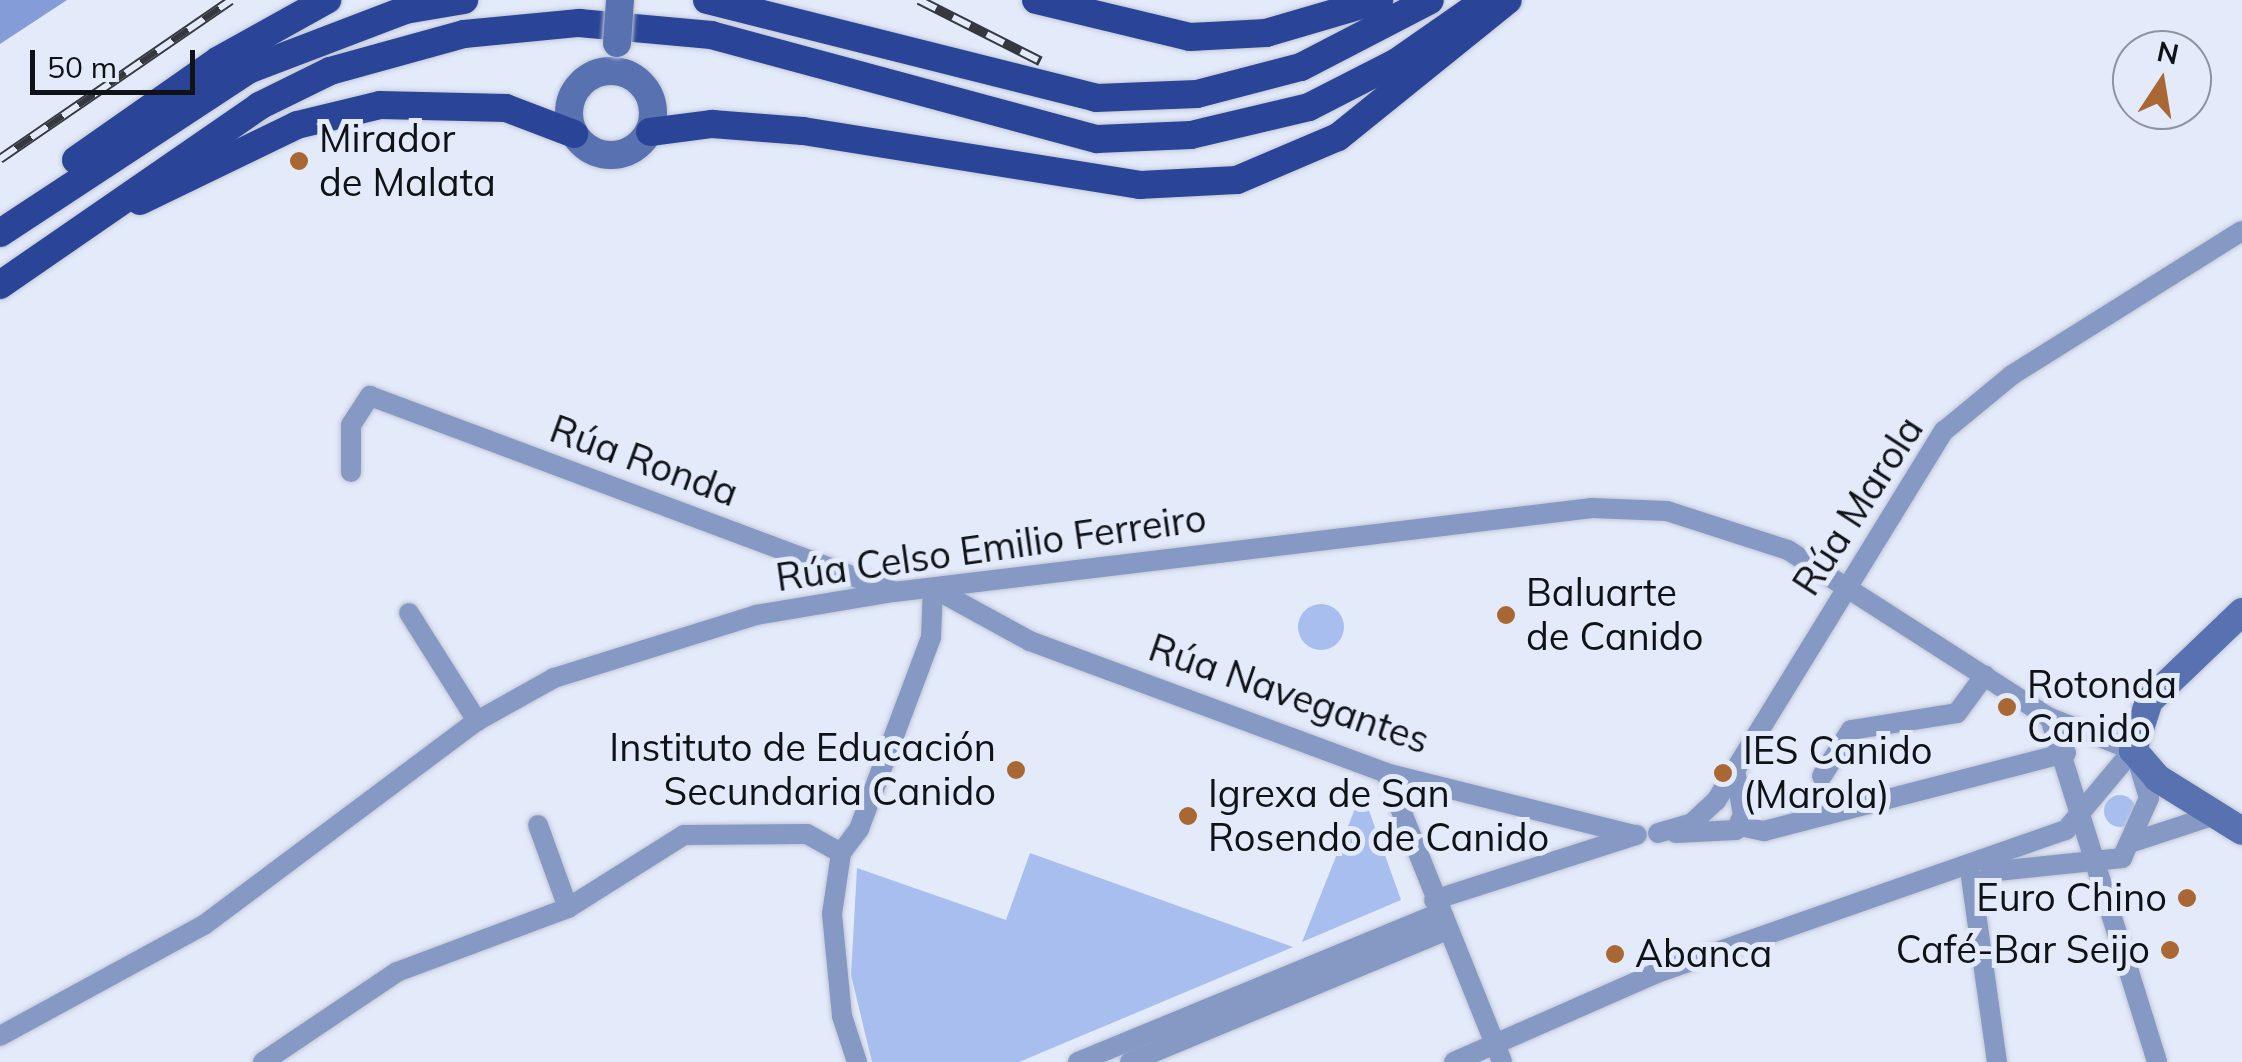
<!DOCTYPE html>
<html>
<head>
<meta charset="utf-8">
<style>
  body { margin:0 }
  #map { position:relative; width:2242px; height:1062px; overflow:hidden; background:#e3eafa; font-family:Mulish,sans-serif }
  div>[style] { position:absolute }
  .green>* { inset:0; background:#a8beef }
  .round { border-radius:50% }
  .water>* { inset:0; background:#849dd9 }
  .roads { filter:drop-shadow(0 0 2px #c1c7d6) drop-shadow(0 0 2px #c1c7d6) }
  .minor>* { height:20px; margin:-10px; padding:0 10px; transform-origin:10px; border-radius:10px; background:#8699c5 }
  .secondary>* { height:28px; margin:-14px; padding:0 14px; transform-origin:14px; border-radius:14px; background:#5871b0 }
  .secondary>.ring { margin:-14px; padding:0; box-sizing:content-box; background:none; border:28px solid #5871b0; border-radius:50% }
  .trunk>* { height:28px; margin:-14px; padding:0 14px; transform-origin:14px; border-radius:14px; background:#2a4598 }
  .rail>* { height:10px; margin-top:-5px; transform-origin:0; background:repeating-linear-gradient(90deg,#e3eafa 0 19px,#35383f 0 38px); box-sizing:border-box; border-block:2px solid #35383f }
  .bridges { filter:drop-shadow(0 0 2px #c1c7d6) drop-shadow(0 0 2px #c1c7d6) }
  .secondary-bridge>* { height:28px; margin:-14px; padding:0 14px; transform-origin:14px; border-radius:14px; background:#5871b0 }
  .dots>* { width:28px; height:28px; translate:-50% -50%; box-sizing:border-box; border:5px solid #e3eafa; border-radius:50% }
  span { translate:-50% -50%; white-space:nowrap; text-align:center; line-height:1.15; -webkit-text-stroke:10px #e3eafa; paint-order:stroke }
  .poi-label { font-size:38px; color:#0f1217 }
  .left { translate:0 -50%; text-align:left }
  .right { translate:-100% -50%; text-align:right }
  .street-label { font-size:38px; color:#0f1217 }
  .north { position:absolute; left:2112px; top:30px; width:100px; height:100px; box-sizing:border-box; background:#e3eafa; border:2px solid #8e949f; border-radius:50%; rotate:12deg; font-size:28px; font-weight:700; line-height:40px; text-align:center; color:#0f1217 }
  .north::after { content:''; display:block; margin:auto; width:35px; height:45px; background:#a96733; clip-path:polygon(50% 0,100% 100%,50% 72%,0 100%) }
  .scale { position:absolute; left:30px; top:50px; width:165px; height:45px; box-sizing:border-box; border:5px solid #0f1217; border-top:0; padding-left:12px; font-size:30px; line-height:35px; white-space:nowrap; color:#0f1217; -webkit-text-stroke:8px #e3eafa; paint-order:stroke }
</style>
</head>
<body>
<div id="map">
  <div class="green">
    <div class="round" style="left:1298px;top:604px;width:46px;height:46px"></div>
    <div style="clip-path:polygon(1362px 791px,1401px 900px,1302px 942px)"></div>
    <div class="round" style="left:2104px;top:795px;width:32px;height:32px"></div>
    <div style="clip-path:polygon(1030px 853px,1293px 947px,1019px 1062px,872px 1062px,851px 975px,857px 868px,1006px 920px)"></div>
  </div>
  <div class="water">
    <div style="clip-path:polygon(0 0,67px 0,0 44px)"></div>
  </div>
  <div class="roads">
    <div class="minor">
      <div style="left:351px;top:472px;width:47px;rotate:-90deg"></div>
      <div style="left:351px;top:425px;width:35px;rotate:-57deg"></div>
      <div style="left:370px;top:396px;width:557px;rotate:20.48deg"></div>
      <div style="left:409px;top:613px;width:128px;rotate:57.8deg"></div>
      <div style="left:2050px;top:718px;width:360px;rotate:72.7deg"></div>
      <div style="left:1386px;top:773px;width:311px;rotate:68.1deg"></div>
      <div style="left:1822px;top:776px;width:54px;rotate:-57.8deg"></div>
      <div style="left:1851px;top:730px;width:107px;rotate:-9.1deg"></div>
      <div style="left:1957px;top:713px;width:47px;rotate:-53.6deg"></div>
      <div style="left:538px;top:825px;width:88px;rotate:70.1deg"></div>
      <div style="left:1740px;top:826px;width:25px;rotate:12deg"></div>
      <div style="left:1764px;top:831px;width:312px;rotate:-14.5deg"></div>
      <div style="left:1658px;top:833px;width:35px;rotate:-16deg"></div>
      <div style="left:1692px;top:823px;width:33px;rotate:-43deg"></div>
      <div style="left:1716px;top:801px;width:435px;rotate:-58.4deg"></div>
      <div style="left:1944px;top:431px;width:88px;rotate:-39.5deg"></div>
      <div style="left:2012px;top:375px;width:271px;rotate:-32.1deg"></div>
      <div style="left:1676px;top:833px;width:60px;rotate:-2.9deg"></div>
      <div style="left:1736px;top:830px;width:17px;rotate:-65deg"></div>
      <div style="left:1743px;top:815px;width:46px;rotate:-100.1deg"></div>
      <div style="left:2133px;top:842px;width:86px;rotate:-18.2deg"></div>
      <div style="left:1971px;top:877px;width:187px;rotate:82deg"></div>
      <div style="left:1976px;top:886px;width:26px;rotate:-36deg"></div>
      <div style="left:1997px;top:871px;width:126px;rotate:-5.9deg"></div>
      <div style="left:2122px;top:858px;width:66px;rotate:-65.8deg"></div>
      <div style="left:2149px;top:798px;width:37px;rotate:-107deg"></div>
      <div style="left:1434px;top:900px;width:213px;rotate:-17.8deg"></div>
      <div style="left:0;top:1036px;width:232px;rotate:-28.6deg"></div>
      <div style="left:204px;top:925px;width:341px;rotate:-36.8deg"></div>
      <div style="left:477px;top:721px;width:88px;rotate:-29.2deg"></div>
      <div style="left:554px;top:678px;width:212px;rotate:-17.3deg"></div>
      <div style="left:756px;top:615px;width:140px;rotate:-9.5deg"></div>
      <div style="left:894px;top:592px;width:703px;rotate:-6.86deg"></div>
      <div style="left:1592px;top:508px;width:75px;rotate:2.3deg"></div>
      <div style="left:1667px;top:511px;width:127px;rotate:17.9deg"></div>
      <div style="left:1788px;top:550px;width:311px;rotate:32.7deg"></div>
      <div style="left:2050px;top:718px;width:89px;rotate:21.1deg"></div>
      <div style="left:263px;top:1062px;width:161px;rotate:-33.9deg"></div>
      <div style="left:397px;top:972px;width:183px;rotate:-20.5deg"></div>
      <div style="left:568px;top:908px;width:137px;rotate:-32.2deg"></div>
      <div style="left:684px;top:835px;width:123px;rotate:-0.5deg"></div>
      <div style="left:807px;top:834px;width:39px;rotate:29deg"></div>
      <div style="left:857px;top:1062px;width:48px;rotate:-108.1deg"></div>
      <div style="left:842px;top:1016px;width:102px;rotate:-95.6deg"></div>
      <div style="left:832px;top:914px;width:62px;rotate:-81.6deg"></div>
      <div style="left:841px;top:853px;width:30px;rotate:-53deg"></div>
      <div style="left:859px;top:829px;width:205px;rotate:-69.4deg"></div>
      <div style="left:931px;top:637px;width:49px;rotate:-87.7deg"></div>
      <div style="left:933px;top:588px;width:111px;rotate:28.7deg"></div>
      <div style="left:1030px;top:641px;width:380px;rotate:20.3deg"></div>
      <div style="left:1386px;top:773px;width:257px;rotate:14deg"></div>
      <div style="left:1078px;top:1062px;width:391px;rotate:-22.4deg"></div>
      <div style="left:1130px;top:1062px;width:341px;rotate:-22.6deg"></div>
      <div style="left:1454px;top:1062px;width:222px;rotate:-23.7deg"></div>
      <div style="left:1657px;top:973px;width:433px;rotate:-19.3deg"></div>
      <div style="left:2066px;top:830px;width:104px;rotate:-50.1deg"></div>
    </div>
    <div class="secondary">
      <div class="ring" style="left:569px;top:71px;width:56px;height:56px"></div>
      <div style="left:2242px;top:612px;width:129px;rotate:136.3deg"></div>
      <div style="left:2149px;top:701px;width:52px;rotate:108.1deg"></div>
      <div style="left:2133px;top:750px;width:37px;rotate:49deg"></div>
      <div style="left:2157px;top:778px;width:100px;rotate:31.9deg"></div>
    </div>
    <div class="trunk">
      <div style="left:707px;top:0;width:401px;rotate:14.1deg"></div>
      <div style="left:1096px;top:98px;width:101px;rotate:-2.3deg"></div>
      <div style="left:1197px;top:94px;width:107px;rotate:-14.6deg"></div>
      <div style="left:1301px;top:67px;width:145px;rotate:-27.4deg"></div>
      <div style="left:1036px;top:0;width:158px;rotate:13.5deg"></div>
      <div style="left:1190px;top:37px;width:76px;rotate:-3deg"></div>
      <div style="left:1266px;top:33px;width:118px;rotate:-16.3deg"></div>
      <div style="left:650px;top:132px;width:63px;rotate:-7.4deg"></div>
      <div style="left:712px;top:124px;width:91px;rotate:4.4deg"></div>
      <div style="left:803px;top:131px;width:341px;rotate:9.1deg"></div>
      <div style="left:1140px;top:185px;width:97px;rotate:-3deg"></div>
      <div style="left:1237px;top:180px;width:110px;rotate:-23.1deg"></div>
      <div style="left:1338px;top:137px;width:218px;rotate:-38.9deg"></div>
      <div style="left:76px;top:160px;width:174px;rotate:-35deg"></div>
      <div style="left:219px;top:60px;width:124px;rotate:-29.1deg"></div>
      <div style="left:140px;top:201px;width:174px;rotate:-25.8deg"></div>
      <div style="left:297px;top:125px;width:85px;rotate:-13.5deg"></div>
      <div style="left:380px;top:105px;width:126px;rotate:1.4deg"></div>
      <div style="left:506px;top:108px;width:73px;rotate:20.9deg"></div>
      <div style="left:0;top:233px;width:297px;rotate:-33.3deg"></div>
      <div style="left:248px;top:70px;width:168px;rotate:-20.9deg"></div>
      <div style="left:405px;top:10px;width:60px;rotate:-9.6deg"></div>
      <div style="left:0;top:285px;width:315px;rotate:-34.6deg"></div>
      <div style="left:259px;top:106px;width:79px;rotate:-26.2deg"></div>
      <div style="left:330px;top:71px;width:139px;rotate:-15.4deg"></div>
      <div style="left:464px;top:34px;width:116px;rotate:-5.5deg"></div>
      <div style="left:579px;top:23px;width:133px;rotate:5.2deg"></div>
      <div style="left:711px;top:35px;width:400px;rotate:15.1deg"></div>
      <div style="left:1097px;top:139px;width:94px;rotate:-2.4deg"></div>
      <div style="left:1191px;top:135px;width:121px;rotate:-13.3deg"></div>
      <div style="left:1309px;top:107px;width:99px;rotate:-27.1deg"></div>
      <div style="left:1397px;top:62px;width:108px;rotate:-34.9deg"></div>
    </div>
  </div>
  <div class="rail">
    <div style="left:919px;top:0;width:136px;rotate:26.8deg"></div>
    <div style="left:0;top:159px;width:280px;rotate:-34.5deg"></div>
  </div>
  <div class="bridges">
    <div class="secondary-bridge">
      <div style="left:617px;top:43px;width:43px;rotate:-86deg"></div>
    </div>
  </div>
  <div class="dots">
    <div style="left:299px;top:161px;background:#a96733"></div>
    <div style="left:1506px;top:615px;background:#a96733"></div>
    <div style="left:2007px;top:707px;background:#a96733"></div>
    <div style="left:1016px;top:770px;background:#a96733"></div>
    <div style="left:1723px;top:773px;background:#a96733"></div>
    <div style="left:1188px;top:816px;background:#a96733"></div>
    <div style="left:2187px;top:898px;background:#a96733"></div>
    <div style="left:2170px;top:950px;background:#a96733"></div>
    <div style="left:1615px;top:954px;background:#a96733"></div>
  </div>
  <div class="poi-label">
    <span class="left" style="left:319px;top:161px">Mirador<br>de Malata</span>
    <span class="left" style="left:1526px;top:615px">Baluarte<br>de Canido</span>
    <span class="left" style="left:2027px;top:707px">Rotonda<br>Canido</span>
    <span class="right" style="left:996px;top:770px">Instituto de Educación<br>Secundaria Canido</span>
    <span class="left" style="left:1743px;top:773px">IES Canido<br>(Marola)</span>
    <span class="left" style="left:1208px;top:816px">Igrexa de San<br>Rosendo de Canido</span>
    <span class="right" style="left:2167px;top:898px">Euro Chino</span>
    <span class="right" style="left:2150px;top:950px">Café-Bar Seijo</span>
    <span class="left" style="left:1635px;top:954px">Abanca</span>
  </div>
  <div class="street-label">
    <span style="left:644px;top:461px;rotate:20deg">Rúa Ronda</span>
    <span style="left:1858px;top:506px;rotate:-57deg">Rúa Marola</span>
    <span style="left:991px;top:548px;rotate:-8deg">Rúa Celso Emilio Ferreiro</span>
    <span style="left:1289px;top:694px;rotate:19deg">Rúa Navegantes</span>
  </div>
  <div class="north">N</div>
  <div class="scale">50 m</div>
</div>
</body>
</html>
